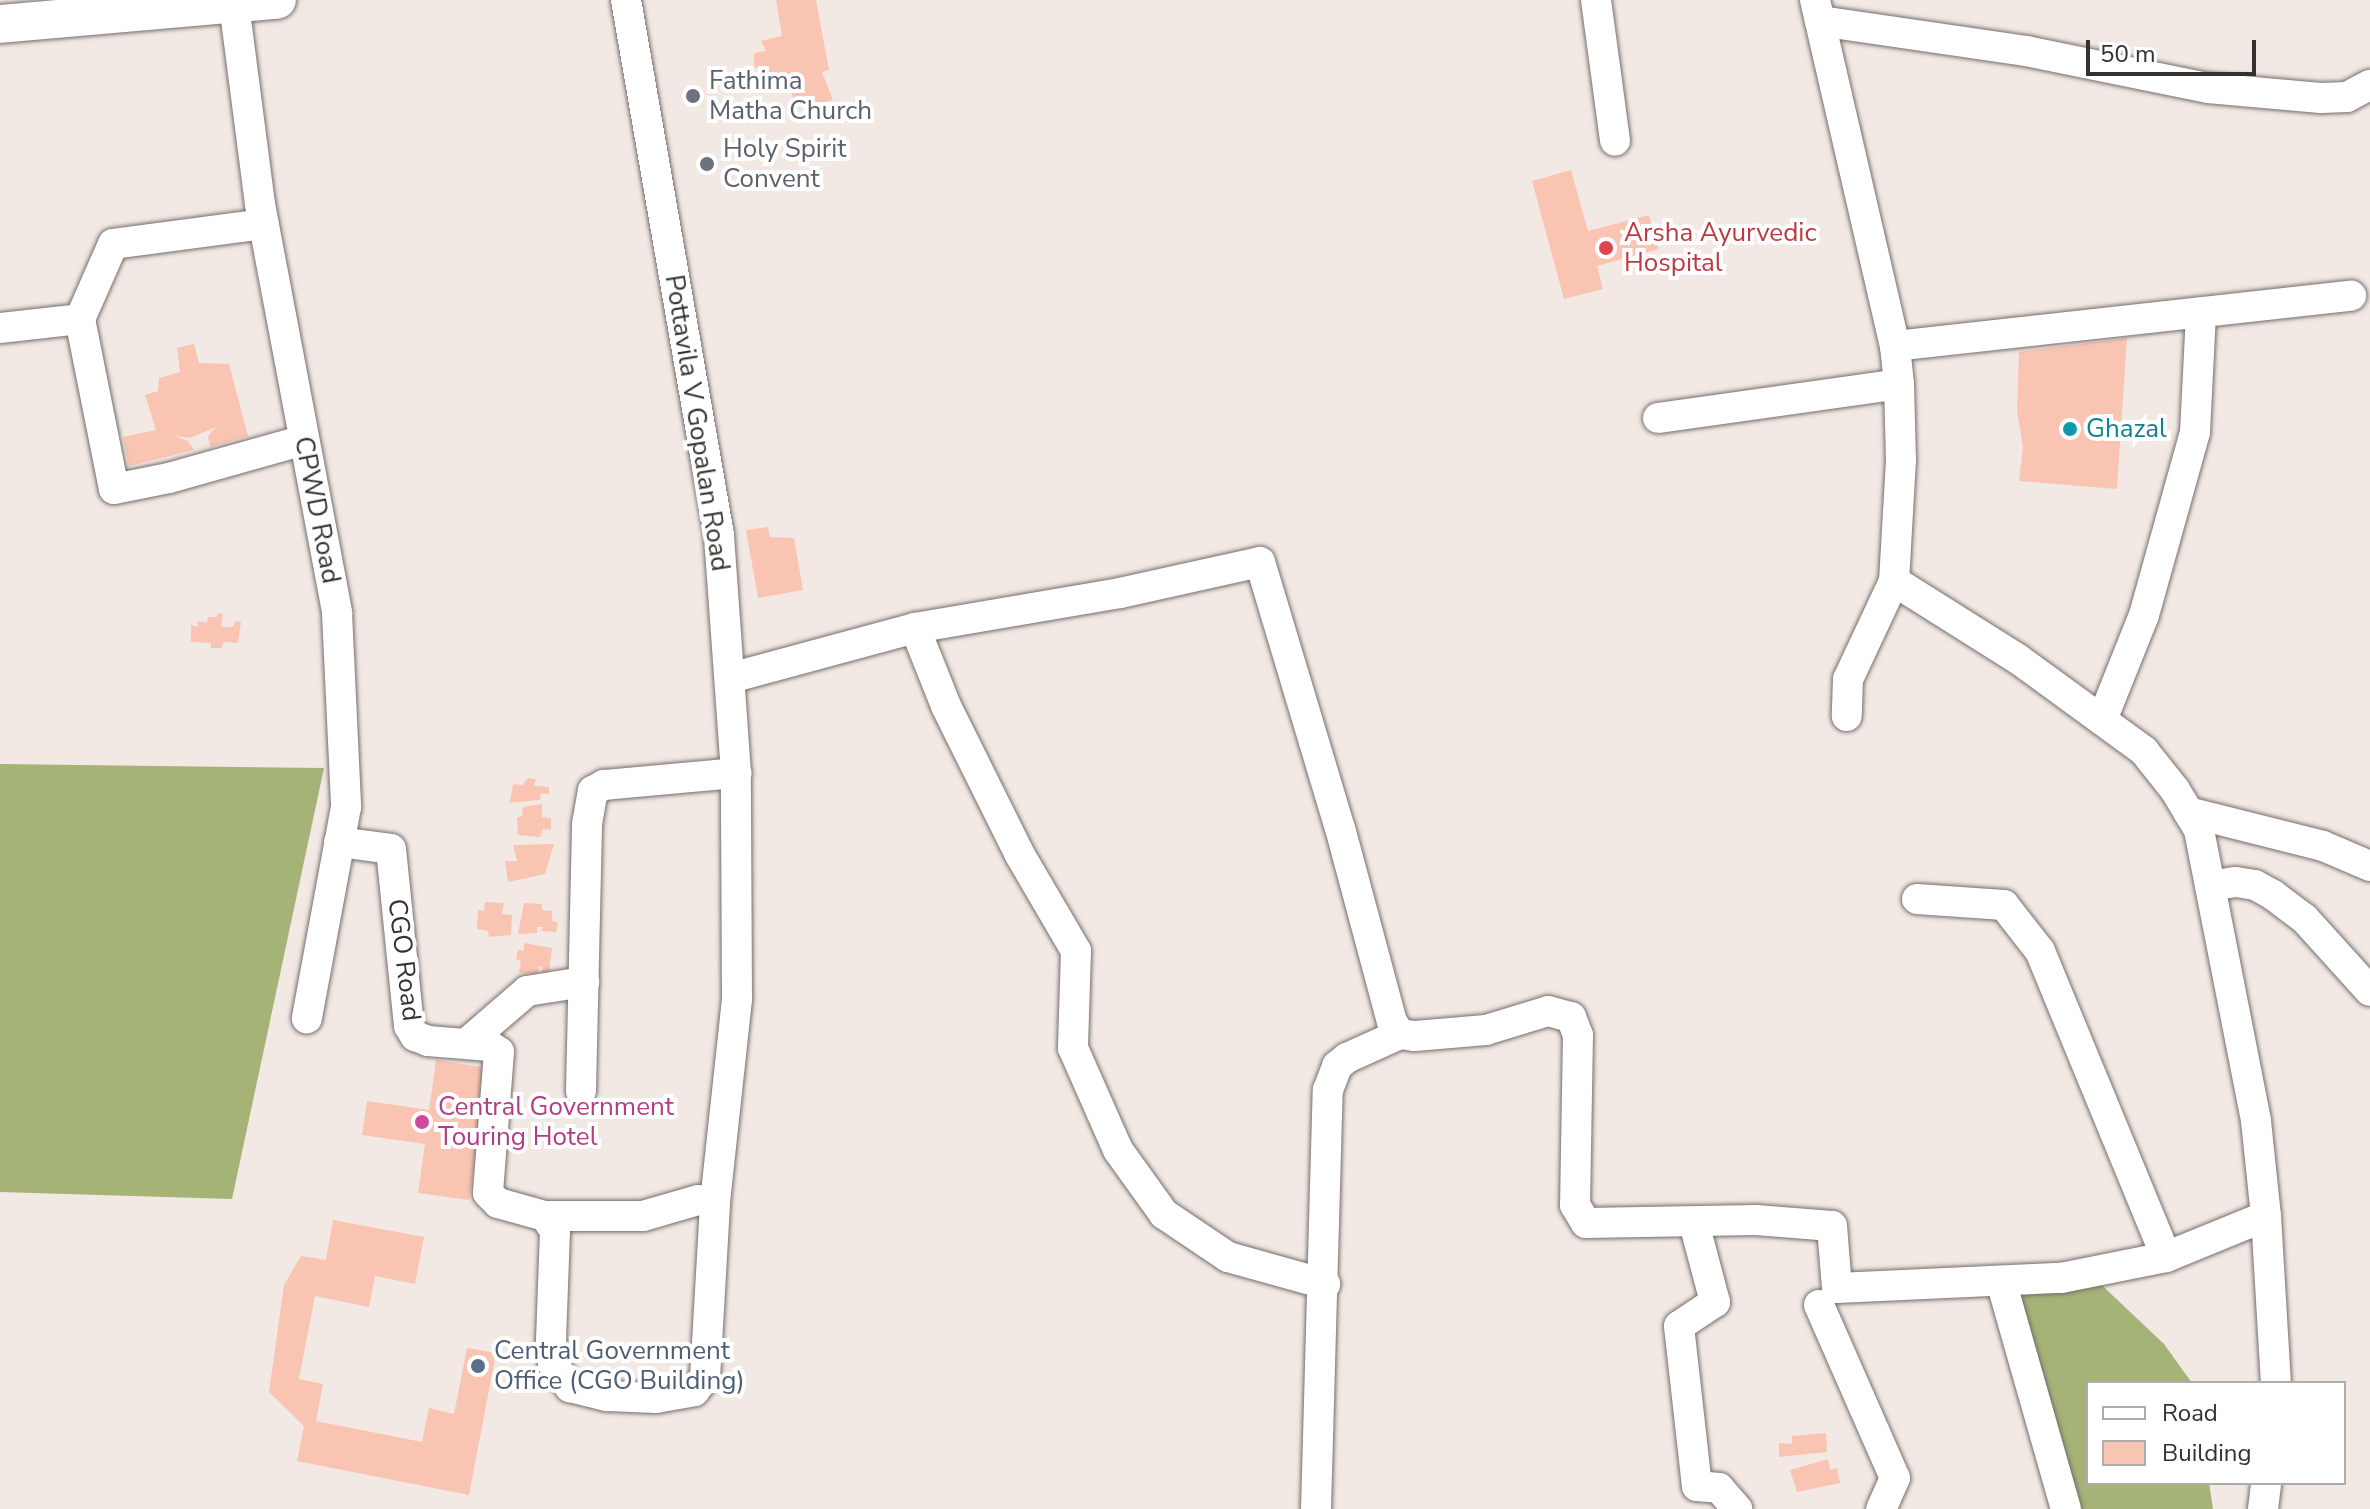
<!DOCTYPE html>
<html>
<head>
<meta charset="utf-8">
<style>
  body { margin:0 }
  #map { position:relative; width:2370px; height:1509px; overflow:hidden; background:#f2e9e5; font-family:"Nunito Sans",sans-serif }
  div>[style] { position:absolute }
  .forest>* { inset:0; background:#a5b377 }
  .building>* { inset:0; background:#fac4b2 }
  .roads { filter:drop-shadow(0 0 2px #766e6b) drop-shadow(0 0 2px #766e6b) }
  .minor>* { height:30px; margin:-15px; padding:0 15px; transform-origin:15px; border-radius:15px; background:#fff }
  .major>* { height:38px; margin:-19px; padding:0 19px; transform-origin:19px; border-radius:19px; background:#fff }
  .dots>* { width:22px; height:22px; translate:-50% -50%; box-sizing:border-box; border:4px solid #fff; border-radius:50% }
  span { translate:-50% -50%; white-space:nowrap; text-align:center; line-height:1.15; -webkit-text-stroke:8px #fff; paint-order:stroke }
  .worship-label { font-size:26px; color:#5b616d }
  .left { translate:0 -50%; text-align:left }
  .health-label { font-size:26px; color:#be3a42 }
  .street-label { font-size:26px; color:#353130 }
  .culture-label { font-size:26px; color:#0d838f }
  .hotel-label { font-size:26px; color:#b23c85 }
  .service-label { font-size:26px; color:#4e5e75 }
  .legend { position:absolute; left:2086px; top:1381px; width:260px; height:104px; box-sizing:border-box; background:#fff; border:2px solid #aeadac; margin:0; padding:10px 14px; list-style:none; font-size:24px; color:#353130 }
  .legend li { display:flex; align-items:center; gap:16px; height:40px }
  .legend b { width:40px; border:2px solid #aeadac }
  .scale { position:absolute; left:2086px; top:40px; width:170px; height:36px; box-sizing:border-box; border:4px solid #353130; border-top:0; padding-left:10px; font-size:24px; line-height:28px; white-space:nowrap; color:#353130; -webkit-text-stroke:6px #fff; paint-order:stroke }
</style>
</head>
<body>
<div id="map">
  <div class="forest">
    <div style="clip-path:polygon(0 764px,324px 768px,232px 1199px,0 1192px)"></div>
    <div style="clip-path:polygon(2091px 1275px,2164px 1344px,2192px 1383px,2088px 1383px,2088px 1483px,2209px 1483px,2213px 1509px,2076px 1509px,1995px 1303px,1982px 1291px)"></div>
  </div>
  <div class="building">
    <div style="clip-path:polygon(776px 0,816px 0,829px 70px,822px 72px,833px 100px,806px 108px,802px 99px,793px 100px,789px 75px,765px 81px,765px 69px,754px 67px,754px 53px,766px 51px,761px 41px,782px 36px)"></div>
    <div style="clip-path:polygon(1571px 170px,1588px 231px,1649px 215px,1658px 249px,1597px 266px,1603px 289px,1564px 299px,1532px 181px)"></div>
    <div style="clip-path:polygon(2127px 338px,2117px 489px,2019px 481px,2023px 447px,2017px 411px,2019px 352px)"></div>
    <div style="clip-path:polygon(194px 344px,199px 363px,229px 364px,248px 436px,210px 447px,208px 436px,216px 427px,190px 438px,175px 436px,188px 441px,194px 450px,129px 466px,123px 437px,156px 430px,145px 395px,158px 391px,159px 378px,180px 372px,177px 348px)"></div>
    <div style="clip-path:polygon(768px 527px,770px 537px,794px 538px,803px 590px,758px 598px,746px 530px)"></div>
    <div style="clip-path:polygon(218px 613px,223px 614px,221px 627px,233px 627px,235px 621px,241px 622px,238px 643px,223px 642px,222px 648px,211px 648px,211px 643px,191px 642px,191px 625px,198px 627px,198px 621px,207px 623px,208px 617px,217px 617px)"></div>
    <div style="clip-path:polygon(528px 778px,536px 779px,534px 786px,549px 787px,549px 794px,541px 793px,540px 800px,510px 803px,513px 784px,522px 785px)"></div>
    <div style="clip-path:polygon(542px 804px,542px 817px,551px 818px,551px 830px,543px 829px,540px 837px,518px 835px,517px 818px,522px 816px,523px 807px)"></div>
    <div style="clip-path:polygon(554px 844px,545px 874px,508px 882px,505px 861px,517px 861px,513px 845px)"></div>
    <div style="clip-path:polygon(485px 902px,504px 903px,502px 914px,512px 915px,511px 935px,489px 937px,488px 931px,477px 929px,478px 910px,484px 911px)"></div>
    <div style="clip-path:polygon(524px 903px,542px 904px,542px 910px,552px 911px,552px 921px,558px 922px,556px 932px,541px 931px,543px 927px,537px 927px,537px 933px,518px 934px)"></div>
    <div style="clip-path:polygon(524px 943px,552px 948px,549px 973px,542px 972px,543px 967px,539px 966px,538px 974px,519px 973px,521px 961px,516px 959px,518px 950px,524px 951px)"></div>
    <div style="clip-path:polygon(436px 1060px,488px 1068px,469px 1200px,418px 1193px,425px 1144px,362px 1135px,367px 1101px,429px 1110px)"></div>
    <div style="clip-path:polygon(333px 1220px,424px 1237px,415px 1284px,375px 1276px,369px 1307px,315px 1296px,299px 1379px,323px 1384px,316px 1421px,422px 1442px,429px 1408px,454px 1414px,467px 1348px,496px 1353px,469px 1495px,297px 1461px,304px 1426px,269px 1392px,284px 1285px,301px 1256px,326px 1260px)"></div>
    <div style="clip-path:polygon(1826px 1433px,1827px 1452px,1779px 1457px,1779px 1443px,1792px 1444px,1792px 1436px)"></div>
    <div style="clip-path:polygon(1828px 1459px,1830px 1470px,1837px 1468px,1840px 1483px,1797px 1492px,1790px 1470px)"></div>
  </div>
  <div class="roads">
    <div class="minor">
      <div style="left:1596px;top:0;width:142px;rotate:82.3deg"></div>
      <div style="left:1815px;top:0;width:355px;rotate:77deg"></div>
      <div style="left:1895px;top:346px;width:38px;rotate:84deg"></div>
      <div style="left:1899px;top:384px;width:76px;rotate:88.5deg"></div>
      <div style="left:1901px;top:460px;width:121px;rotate:93.3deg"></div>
      <div style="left:1894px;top:581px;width:108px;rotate:115.1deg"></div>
      <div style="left:1848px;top:679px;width:37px;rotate:92deg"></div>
      <div style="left:234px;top:4px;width:202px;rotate:82.6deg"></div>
      <div style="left:260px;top:204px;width:416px;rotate:79.3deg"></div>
      <div style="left:337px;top:613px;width:194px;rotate:87.3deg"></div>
      <div style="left:346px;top:807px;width:215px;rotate:100.5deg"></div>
      <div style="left:1820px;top:21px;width:208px;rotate:8.3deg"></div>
      <div style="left:2026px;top:51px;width:186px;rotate:11.5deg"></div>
      <div style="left:2208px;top:88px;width:113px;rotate:5.1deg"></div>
      <div style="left:2321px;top:98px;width:26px;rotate:-2deg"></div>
      <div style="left:2347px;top:97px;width:26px;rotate:-28deg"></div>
      <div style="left:263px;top:224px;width:151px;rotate:172.4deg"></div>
      <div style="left:113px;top:244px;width:82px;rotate:113.7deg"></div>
      <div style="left:80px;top:319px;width:173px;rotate:78.7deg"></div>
      <div style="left:114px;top:489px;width:56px;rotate:-11.3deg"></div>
      <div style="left:169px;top:478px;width:140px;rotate:-15.7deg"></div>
      <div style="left:0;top:328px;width:81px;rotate:-6.4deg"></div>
      <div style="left:1895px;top:346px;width:459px;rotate:-6.3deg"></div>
      <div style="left:1658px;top:418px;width:243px;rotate:-8deg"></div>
      <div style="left:1894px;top:581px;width:146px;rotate:32.2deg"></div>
      <div style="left:2018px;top:659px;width:156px;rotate:36.1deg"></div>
      <div style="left:2144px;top:751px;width:50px;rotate:51.5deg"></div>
      <div style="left:2175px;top:790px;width:47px;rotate:59deg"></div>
      <div style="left:2199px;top:830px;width:297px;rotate:78.9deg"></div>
      <div style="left:2256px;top:1121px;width:96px;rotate:84deg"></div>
      <div style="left:915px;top:628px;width:84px;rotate:68.3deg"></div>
      <div style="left:946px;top:706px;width:166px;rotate:63.6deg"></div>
      <div style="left:1020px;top:855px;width:111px;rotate:59.7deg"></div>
      <div style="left:1076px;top:951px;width:97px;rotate:91.8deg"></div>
      <div style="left:1073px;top:1048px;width:111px;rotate:66.2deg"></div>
      <div style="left:1118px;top:1150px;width:79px;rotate:54.3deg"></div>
      <div style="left:1164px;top:1214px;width:77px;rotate:33.9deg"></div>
      <div style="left:1228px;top:1257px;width:101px;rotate:15.6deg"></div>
      <div style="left:730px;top:678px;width:192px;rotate:-15.1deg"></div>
      <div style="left:915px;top:628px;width:208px;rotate:-9.7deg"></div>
      <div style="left:1120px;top:593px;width:143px;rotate:-12.5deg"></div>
      <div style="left:1260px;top:562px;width:278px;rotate:73.3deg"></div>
      <div style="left:1340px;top:828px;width:201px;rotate:75deg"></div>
      <div style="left:1392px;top:1022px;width:14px;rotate:56deg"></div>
      <div style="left:1400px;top:1034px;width:15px;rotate:8deg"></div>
      <div style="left:1415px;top:1036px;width:71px;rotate:-4.8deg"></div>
      <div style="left:1486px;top:1030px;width:65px;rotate:-17deg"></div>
      <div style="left:1548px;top:1011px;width:24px;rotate:15deg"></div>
      <div style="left:1571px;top:1017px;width:19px;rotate:69deg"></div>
      <div style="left:1578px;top:1035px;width:170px;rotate:91deg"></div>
      <div style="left:1575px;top:1205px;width:21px;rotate:59deg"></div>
      <div style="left:1586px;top:1223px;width:170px;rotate:-1deg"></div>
      <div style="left:1756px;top:1220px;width:76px;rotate:4.5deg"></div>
      <div style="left:1832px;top:1226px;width:62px;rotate:85.4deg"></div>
      <div style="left:1837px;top:1288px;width:224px;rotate:-2.6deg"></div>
      <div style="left:2061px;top:1278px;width:107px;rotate:-11.3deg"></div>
      <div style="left:2166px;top:1257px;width:108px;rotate:-22.3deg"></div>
      <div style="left:2266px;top:1216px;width:167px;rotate:86.6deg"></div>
      <div style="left:2102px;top:720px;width:113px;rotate:-68.2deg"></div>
      <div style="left:2144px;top:615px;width:190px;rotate:-74.4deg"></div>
      <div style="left:2195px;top:432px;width:120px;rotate:-87.1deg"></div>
      <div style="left:2188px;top:812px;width:139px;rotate:14.1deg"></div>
      <div style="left:2323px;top:846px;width:51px;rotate:23.1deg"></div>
      <div style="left:339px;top:842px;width:52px;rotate:7.7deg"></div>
      <div style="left:391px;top:849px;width:178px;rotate:84.2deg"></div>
      <div style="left:409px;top:1026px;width:12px;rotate:59deg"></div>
      <div style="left:415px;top:1036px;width:14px;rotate:21deg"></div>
      <div style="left:428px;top:1041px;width:62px;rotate:4.6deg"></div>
      <div style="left:490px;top:1046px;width:11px;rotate:34deg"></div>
      <div style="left:499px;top:1052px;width:141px;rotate:94.5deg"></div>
      <div style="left:488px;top:1193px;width:14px;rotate:45deg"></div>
      <div style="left:498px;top:1203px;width:49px;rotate:15.5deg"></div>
      <div style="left:545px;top:1216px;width:18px;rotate:56deg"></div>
      <div style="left:555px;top:1231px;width:108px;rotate:92.1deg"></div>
      <div style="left:551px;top:1339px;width:25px;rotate:85deg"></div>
      <div style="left:553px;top:1364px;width:29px;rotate:54deg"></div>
      <div style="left:570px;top:1387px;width:38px;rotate:14deg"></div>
      <div style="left:607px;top:1396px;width:49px;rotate:2.3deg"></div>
      <div style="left:656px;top:1398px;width:39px;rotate:-10deg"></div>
      <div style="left:694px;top:1391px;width:17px;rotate:-50deg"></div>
      <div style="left:705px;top:1378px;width:176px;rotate:-86.7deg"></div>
      <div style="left:715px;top:1202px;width:205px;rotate:-83.8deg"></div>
      <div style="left:737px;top:998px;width:225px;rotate:-90.3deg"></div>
      <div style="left:736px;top:773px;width:239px;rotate:-94.1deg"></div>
      <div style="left:719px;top:535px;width:543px;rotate:-99.86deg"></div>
      <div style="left:2210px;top:886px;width:26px;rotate:-9deg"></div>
      <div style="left:2236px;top:882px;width:19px;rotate:9deg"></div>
      <div style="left:2255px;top:885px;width:21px;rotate:29deg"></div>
      <div style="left:2273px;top:895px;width:39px;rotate:37deg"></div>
      <div style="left:2304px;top:918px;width:98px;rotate:47.9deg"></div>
      <div style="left:1917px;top:899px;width:87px;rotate:3.9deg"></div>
      <div style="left:2004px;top:905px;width:58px;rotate:52deg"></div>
      <div style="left:2040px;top:951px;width:331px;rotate:67.6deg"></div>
      <div style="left:468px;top:1042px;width:78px;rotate:-40.8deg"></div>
      <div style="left:527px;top:991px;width:58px;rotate:-9deg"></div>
      <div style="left:581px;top:1091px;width:267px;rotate:-88.7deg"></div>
      <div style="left:587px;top:824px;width:34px;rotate:-80deg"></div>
      <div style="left:593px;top:791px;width:13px;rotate:-29deg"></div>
      <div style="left:604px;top:785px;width:133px;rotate:-5.2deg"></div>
      <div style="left:545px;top:1216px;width:98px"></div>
      <div style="left:643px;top:1216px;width:57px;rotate:-16.2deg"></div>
      <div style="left:698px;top:1200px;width:17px;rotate:7deg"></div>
      <div style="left:1694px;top:1223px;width:82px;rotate:75.1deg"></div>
      <div style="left:1715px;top:1302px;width:43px;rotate:146.3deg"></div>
      <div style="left:1679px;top:1326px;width:161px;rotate:83.6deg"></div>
      <div style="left:1697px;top:1486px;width:22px;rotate:5deg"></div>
      <div style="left:1719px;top:1488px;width:28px;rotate:49deg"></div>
      <div style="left:2001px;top:1281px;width:237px;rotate:74.1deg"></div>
      <div style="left:1819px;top:1305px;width:189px;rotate:66.3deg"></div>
      <div style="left:1895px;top:1478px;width:34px;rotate:114deg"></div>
      <div style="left:1316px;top:1509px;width:419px;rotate:-88.4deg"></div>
      <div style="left:1328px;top:1090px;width:26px;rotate:-69deg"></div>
      <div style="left:1337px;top:1066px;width:13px;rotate:-39deg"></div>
      <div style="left:1347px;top:1058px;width:58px;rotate:-24.4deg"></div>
      <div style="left:2263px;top:1509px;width:26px;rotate:-83deg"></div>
    </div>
    <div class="major">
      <div style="left:0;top:24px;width:278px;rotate:-5deg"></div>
    </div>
  </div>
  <div class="dots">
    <div style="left:693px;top:96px;background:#6b7280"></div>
    <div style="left:707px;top:164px;background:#6b7280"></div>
    <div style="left:1606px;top:248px;background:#e0444e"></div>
    <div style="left:2070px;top:429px;background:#0f9aa8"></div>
    <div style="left:422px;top:1122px;background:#d1479c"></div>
    <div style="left:478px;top:1366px;background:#5c6f8a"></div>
  </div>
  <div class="worship-label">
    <span class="left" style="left:709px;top:96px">Fathima<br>Matha Church</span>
    <span class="left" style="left:723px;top:164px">Holy Spirit<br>Convent</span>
  </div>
  <div class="health-label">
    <span class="left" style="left:1624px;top:248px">Arsha Ayurvedic<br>Hospital</span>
  </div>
  <div class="street-label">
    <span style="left:697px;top:423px;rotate:81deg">Pottavila V Gopalan Road</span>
    <span style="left:317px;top:510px;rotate:79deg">CPWD Road</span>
    <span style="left:404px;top:960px;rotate:83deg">CGO Road</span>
  </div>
  <div class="culture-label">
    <span class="left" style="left:2086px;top:429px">Ghazal</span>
  </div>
  <div class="hotel-label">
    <span class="left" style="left:438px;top:1122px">Central Government<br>Touring Hotel</span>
  </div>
  <div class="service-label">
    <span class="left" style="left:494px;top:1366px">Central Government<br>Office (CGO Building)</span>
  </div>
  <ul class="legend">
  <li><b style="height:10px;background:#fff"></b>Road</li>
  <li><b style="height:22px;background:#fac4b2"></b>Building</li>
  </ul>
  <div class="scale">50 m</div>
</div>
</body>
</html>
